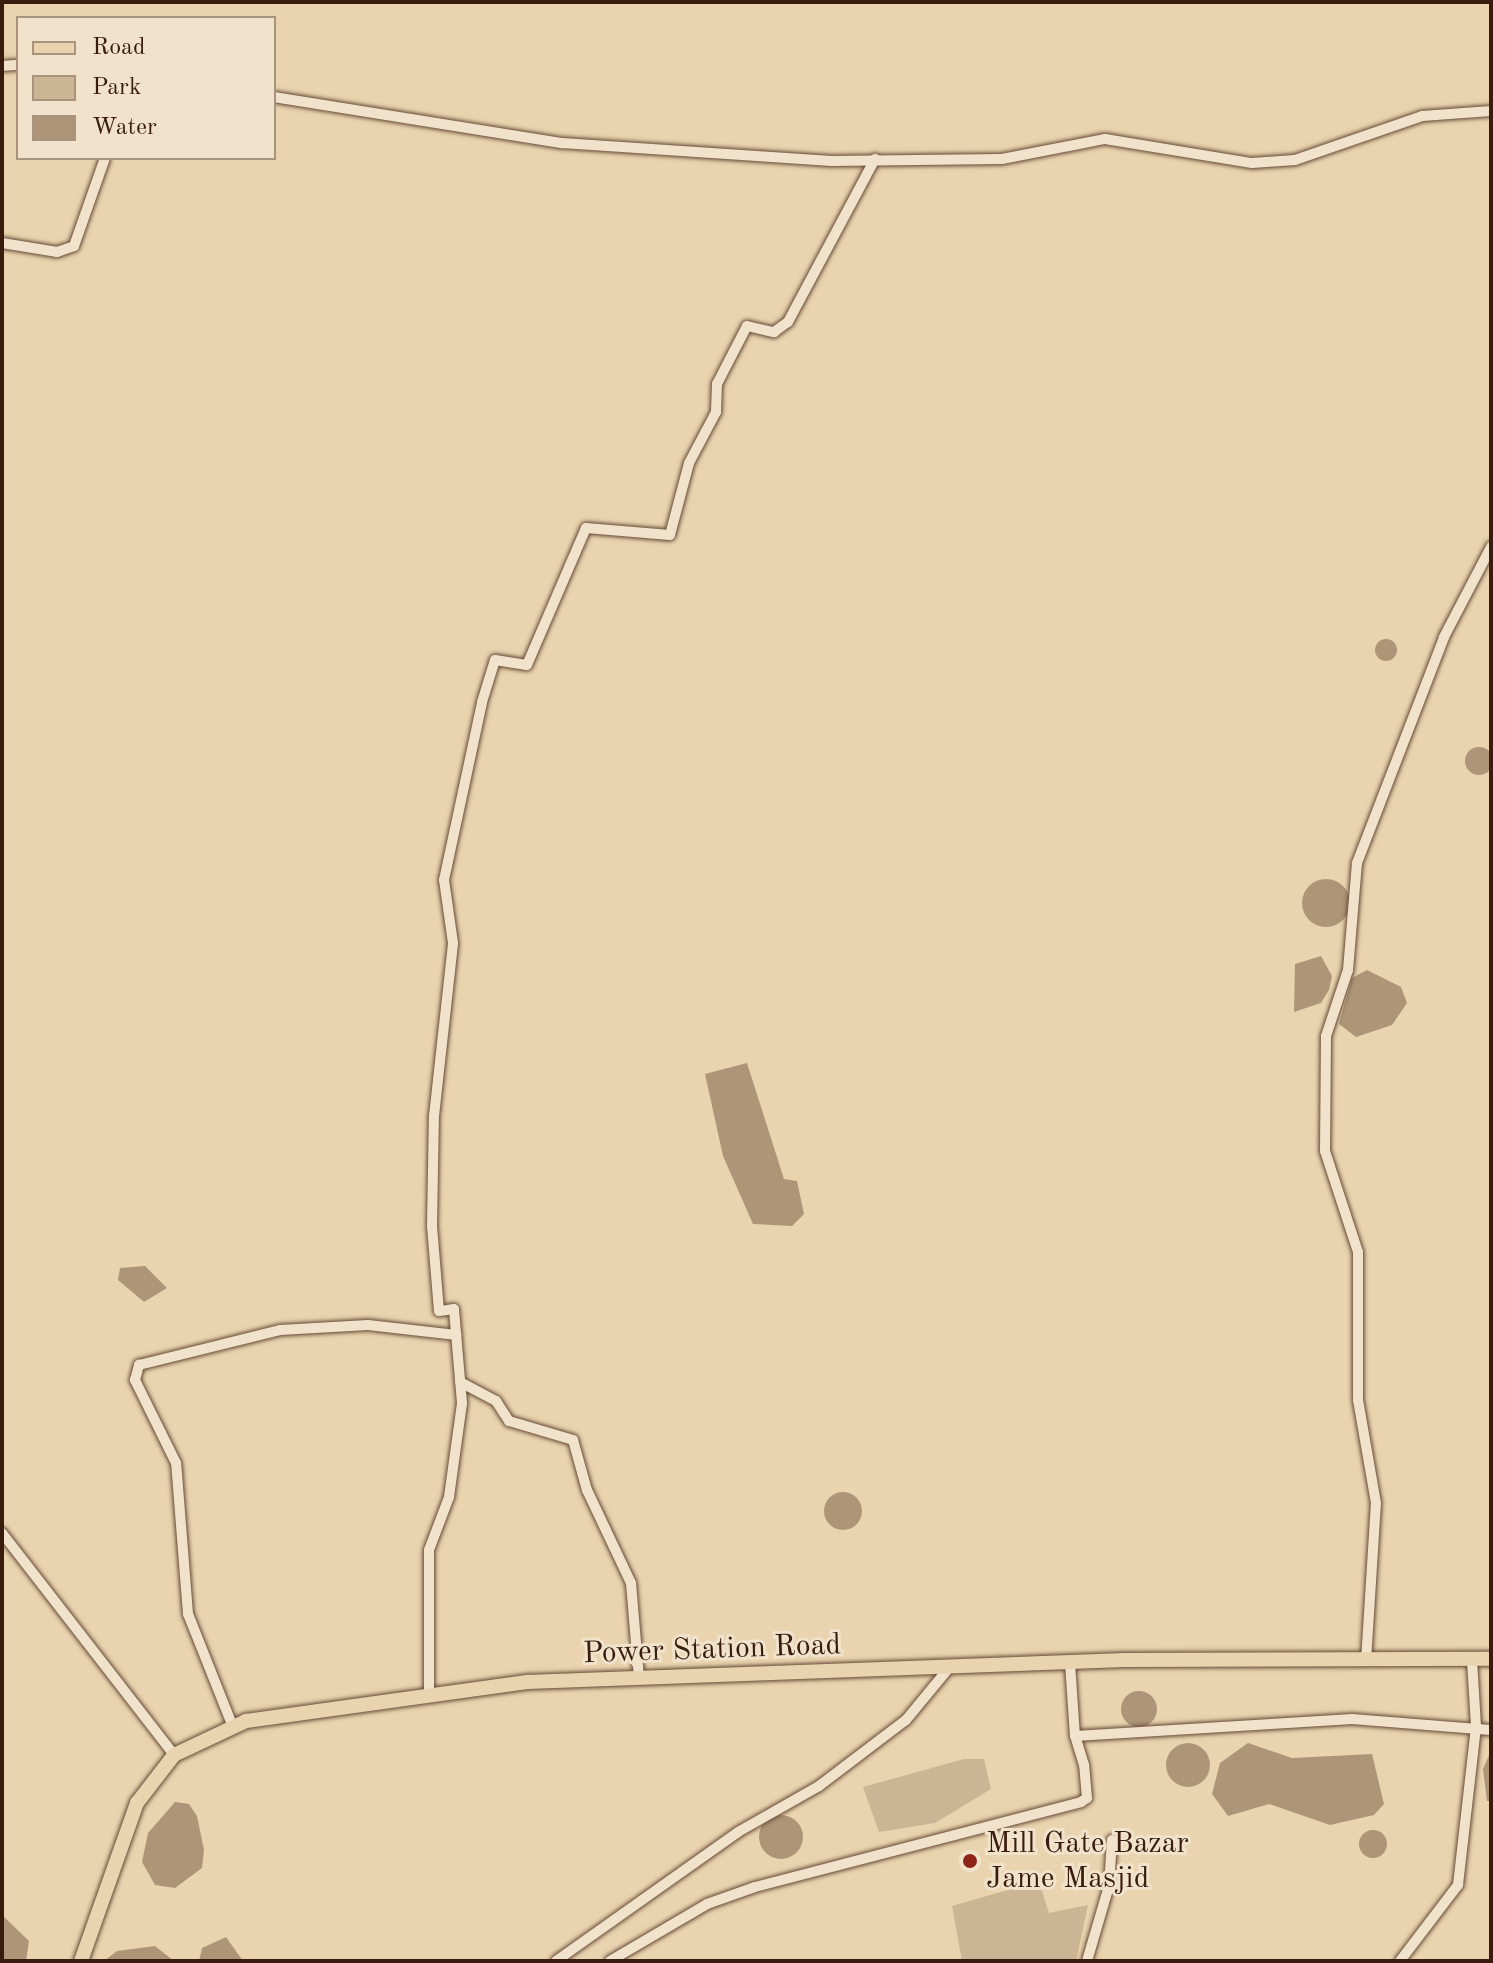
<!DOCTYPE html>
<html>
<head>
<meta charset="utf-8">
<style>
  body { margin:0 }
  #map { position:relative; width:1493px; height:1963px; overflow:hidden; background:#ead4af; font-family:"Old Standard TT",serif }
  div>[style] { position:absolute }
  .green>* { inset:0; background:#ccb594 }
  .water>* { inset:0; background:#ae9578 }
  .round { border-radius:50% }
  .roads { filter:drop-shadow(0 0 2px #664a36) drop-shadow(0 0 2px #664a36) }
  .minor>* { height:10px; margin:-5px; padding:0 5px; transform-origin:5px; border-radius:5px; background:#f1e3cb }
  .major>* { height:14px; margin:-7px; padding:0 7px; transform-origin:7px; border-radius:7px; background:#ead4af }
  .dots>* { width:22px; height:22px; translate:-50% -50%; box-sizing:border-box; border:4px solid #f1e3cb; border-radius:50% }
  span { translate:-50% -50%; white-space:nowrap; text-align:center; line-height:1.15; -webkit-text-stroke:6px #f1e3cb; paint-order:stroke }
  .street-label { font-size:30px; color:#3a1c0e }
  .poi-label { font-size:30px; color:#3a1c0e }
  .left { translate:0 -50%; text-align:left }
  .frame { position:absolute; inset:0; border:4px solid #3a1c0e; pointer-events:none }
  .legend { position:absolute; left:16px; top:16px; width:260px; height:144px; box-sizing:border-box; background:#f1e3cb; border:2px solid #a8937f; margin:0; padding:10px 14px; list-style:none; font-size:24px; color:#3a1c0e }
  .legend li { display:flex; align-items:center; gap:16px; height:40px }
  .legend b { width:40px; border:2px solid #a8937f }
</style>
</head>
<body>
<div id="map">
  <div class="green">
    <div style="clip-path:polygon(964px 1759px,984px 1759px,991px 1789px,935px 1823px,879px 1832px,863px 1787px)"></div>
    <div style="clip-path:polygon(1039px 1881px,1049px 1913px,1088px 1905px,1076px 1961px,962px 1961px,952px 1906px)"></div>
  </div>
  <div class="water">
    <div class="round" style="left:1375px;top:639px;width:22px;height:22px"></div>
    <div class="round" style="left:1465px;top:747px;width:28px;height:28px"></div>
    <div class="round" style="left:1302px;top:879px;width:48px;height:48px"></div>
    <div style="clip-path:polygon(1321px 956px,1332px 976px,1329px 990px,1321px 1003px,1294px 1012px,1295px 964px)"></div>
    <div style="clip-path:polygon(1367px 970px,1401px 987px,1407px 1003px,1392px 1025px,1356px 1037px,1339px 1024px,1352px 978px)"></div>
    <div style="clip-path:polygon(747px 1063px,784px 1179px,797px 1181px,804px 1214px,792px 1226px,753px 1224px,723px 1156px,705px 1074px)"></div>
    <div style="clip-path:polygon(145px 1266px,167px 1288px,144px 1302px,118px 1280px,120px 1268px)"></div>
    <div class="round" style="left:824px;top:1492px;width:38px;height:38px"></div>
    <div class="round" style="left:1121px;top:1691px;width:36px;height:36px"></div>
    <div style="clip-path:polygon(1248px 1743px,1292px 1758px,1372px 1754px,1384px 1804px,1374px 1815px,1330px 1825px,1269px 1804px,1228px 1816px,1212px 1794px,1220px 1763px)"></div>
    <div class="round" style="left:1166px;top:1743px;width:44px;height:44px"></div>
    <div style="clip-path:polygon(1491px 1751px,1491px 1801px,1487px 1801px,1483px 1769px)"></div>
    <div style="clip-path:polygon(175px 1802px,189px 1804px,197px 1816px,204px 1850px,202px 1868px,175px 1888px,155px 1885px,142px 1862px,148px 1833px)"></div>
    <div class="round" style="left:759px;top:1815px;width:44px;height:44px"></div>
    <div class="round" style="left:1359px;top:1830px;width:28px;height:28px"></div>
    <div style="clip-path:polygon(2px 1915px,29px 1941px,26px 1961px,2px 1961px)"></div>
    <div style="clip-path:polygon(226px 1937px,243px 1961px,199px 1961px,202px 1948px)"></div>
    <div style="clip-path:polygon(155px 1946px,174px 1961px,104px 1961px,117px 1951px)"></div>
  </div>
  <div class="roads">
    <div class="minor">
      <div style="left:2px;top:66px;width:16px;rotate:-4deg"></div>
      <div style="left:274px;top:97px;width:292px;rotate:9.1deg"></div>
      <div style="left:562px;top:143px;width:270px;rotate:3.8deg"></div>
      <div style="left:831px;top:161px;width:171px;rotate:-0.7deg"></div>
      <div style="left:1002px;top:159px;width:105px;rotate:-11deg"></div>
      <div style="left:1105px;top:139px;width:149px;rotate:9.3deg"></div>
      <div style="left:1252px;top:163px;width:43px;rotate:-4deg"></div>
      <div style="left:1295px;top:160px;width:134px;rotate:-19.1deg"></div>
      <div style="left:1422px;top:116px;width:69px;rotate:-4.1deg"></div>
      <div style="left:2px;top:243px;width:56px;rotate:9.3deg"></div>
      <div style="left:57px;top:252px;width:18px;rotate:-19deg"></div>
      <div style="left:74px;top:246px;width:93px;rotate:-70.6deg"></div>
      <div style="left:460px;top:1382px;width:41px;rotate:27.8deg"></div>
      <div style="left:496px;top:1401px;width:24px;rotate:57deg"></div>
      <div style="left:509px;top:1421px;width:67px;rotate:16.5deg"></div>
      <div style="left:573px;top:1440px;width:52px;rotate:74.4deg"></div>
      <div style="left:587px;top:1490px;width:103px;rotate:64.7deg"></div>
      <div style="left:631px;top:1583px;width:95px;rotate:85.2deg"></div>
      <div style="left:2px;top:1533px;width:281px;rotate:52.2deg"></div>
      <div style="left:1366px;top:1661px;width:158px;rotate:-86.4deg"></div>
      <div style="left:1376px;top:1503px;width:105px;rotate:-99.9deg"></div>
      <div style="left:1358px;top:1400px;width:148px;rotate:-90deg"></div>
      <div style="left:1358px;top:1252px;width:106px;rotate:-108.1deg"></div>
      <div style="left:1325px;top:1151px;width:115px;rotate:-89.5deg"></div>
      <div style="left:1326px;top:1036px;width:70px;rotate:-71.6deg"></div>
      <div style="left:1348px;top:970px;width:107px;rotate:-85.2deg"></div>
      <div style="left:1357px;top:863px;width:242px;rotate:-68.9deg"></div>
      <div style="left:1444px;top:637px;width:102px;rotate:-62.4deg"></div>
      <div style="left:1070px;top:1663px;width:73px;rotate:86.1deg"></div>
      <div style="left:1075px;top:1736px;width:278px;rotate:-3.5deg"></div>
      <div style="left:1352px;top:1719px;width:139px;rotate:4.5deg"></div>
      <div style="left:429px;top:1693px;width:143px;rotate:-90deg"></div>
      <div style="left:429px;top:1550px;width:57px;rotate:-69.3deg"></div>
      <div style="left:449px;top:1497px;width:95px;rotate:-82.1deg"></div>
      <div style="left:462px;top:1403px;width:94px;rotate:-94.9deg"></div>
      <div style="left:454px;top:1309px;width:15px;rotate:172deg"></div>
      <div style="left:439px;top:1311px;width:85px;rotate:-94.7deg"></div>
      <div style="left:432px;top:1226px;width:110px;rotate:-89deg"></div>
      <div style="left:434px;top:1116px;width:174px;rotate:-83.7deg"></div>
      <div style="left:453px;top:943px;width:64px;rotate:-98.1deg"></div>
      <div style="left:444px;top:880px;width:182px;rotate:-77.9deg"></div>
      <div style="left:482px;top:702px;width:44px;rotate:-72.8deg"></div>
      <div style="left:495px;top:660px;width:32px;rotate:9deg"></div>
      <div style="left:527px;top:665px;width:149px;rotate:-66.7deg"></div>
      <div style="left:586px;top:528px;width:84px;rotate:4.8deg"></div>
      <div style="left:670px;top:535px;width:74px;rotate:-75.2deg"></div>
      <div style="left:689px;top:463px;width:58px;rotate:-62.1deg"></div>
      <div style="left:716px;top:412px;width:28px;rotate:-88deg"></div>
      <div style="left:717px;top:384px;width:65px;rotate:-62.7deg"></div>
      <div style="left:747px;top:326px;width:28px;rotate:13deg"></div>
      <div style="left:774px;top:332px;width:17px;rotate:-36deg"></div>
      <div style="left:788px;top:322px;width:185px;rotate:-61.9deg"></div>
      <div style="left:233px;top:1727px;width:122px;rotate:-111.7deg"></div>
      <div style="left:188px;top:1614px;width:151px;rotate:-94.5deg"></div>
      <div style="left:176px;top:1463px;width:93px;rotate:-116.3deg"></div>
      <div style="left:135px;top:1380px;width:16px;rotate:-75deg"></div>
      <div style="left:139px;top:1365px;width:145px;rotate:-13.9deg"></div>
      <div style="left:280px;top:1330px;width:88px;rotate:-3.3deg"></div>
      <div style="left:368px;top:1325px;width:89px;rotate:6.5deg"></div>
      <div style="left:556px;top:1961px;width:223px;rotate:-35.3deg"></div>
      <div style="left:738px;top:1832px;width:93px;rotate:-29.6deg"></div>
      <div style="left:819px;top:1786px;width:109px;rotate:-37.2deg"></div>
      <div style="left:906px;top:1720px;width:66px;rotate:-50.5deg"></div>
      <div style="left:610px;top:1961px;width:113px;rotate:-30.4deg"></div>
      <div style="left:707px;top:1904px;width:51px;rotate:-19.5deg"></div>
      <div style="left:755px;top:1887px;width:337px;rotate:-14.6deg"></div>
      <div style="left:1081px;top:1802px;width:7px;rotate:-34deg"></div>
      <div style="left:1087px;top:1798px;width:33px;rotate:-95deg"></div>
      <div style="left:1084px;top:1765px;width:30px;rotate:-107deg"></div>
      <div style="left:1087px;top:1961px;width:78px;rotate:-73.7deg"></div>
      <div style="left:1109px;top:1886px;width:46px;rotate:-86.3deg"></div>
      <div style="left:1400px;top:1961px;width:96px;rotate:-52.7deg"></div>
      <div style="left:1458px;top:1885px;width:160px;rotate:-83.5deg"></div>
      <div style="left:1476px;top:1726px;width:66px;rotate:-93.5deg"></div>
    </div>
    <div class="major">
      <div style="left:81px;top:1961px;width:168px;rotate:-70.5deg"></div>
      <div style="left:137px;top:1803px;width:61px;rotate:-52.4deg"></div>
      <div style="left:174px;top:1755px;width:80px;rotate:-25.3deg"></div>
      <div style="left:246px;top:1721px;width:284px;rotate:-7.9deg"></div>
      <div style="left:527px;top:1682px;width:598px;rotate:-2.11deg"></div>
      <div style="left:1125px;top:1660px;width:366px;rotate:-0.2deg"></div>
    </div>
  </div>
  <div class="dots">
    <div style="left:970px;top:1861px;background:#8f2418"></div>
  </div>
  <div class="street-label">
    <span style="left:712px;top:1650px;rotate:-2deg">Power Station Road</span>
  </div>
  <div class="poi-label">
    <span class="left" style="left:986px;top:1861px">Mill Gate Bazar<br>Jame Masjid</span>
  </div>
  <div class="frame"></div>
  <ul class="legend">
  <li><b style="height:10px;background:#ead4af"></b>Road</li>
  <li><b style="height:22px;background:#ccb594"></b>Park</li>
  <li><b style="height:22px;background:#ae9578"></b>Water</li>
  </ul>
</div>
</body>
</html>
